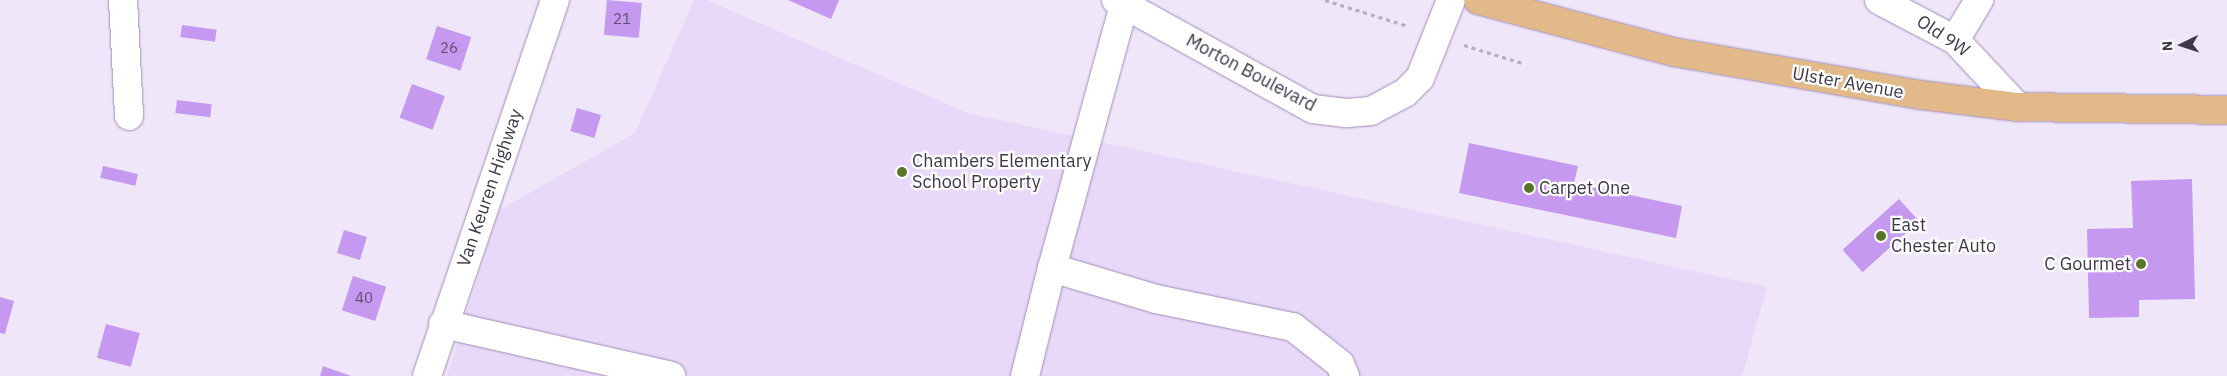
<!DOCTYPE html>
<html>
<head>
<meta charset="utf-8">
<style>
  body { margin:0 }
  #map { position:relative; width:2227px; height:376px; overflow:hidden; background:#efe6f9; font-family:"IBM Plex Sans",sans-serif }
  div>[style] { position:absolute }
  .built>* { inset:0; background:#e8d9f8 }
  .building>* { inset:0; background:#c599ef; transform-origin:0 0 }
  .path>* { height:3px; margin-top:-1.5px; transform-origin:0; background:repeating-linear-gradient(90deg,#b7aec1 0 4px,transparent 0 8px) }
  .roads { filter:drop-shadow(0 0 1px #a28db7) drop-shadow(0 0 1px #a28db7) }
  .minor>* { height:28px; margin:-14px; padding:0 14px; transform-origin:14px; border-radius:14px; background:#fff }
  .major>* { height:28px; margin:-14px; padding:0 14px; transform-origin:14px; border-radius:14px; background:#e2b988 }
  .dots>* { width:14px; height:14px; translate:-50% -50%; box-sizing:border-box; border:2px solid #fff; border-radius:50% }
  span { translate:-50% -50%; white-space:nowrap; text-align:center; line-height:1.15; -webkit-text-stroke:4.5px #fff; paint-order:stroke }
  .number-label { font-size:15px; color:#604f72 }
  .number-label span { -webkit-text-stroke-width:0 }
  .street-label { font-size:18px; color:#3f3648 }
  .poi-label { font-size:18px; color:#3f3648 }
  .left { translate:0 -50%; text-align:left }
  .right { translate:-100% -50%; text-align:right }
  .north { position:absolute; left:2157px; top:20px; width:50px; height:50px; -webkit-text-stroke:4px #fff; paint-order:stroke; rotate:266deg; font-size:14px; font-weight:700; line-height:20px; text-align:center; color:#3f3648 }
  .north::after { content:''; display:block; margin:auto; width:18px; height:22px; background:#3f3648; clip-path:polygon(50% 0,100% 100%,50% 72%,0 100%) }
</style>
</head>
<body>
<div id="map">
  <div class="built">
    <div style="clip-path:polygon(694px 0,706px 0,968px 113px,1767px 287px,1742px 376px,447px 376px,498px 211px,635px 133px)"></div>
  </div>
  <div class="building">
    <div style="left:607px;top:0;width:35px;height:35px;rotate:5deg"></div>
    <div style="clip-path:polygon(788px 0,839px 0,831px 19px)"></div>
    <div style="left:182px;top:25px;width:35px;height:12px;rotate:8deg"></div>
    <div style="left:437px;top:26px;width:36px;height:35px;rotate:18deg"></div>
    <div style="left:412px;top:84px;width:35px;height:36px;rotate:20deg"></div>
    <div style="left:177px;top:100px;width:35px;height:13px;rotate:7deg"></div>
    <div style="left:577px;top:108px;width:25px;height:24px;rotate:16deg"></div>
    <div style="clip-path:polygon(1469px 143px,1578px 166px,1574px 183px,1682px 206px,1676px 238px,1459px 193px)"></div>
    <div style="left:103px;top:166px;width:36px;height:12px;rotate:13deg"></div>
    <div style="clip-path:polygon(2192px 179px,2195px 299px,2139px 300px,2139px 317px,2089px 318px,2087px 229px,2133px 228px,2131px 181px)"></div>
    <div style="left:1899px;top:199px;width:30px;height:76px;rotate:48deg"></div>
    <div style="left:344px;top:230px;width:24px;height:24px;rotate:17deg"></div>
    <div style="left:353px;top:276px;width:35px;height:36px;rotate:18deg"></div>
    <div style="clip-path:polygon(0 297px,14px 301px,5px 334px,0 333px)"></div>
    <div style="left:106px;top:324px;width:35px;height:35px;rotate:15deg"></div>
    <div style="clip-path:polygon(323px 366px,351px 376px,320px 376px)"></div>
  </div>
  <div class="path">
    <div style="left:1325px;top:0;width:87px;rotate:17.4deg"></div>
    <div style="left:1464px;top:45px;width:61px;rotate:17.2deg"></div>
  </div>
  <div class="roads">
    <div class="minor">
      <div style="left:123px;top:0;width:116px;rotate:87deg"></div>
      <div style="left:1116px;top:0;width:225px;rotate:29deg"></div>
      <div style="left:1313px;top:109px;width:35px;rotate:7deg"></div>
      <div style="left:1348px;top:113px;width:23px;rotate:-5deg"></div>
      <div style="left:1371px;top:111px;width:38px;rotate:-28deg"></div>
      <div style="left:1405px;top:93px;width:21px;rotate:-45deg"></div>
      <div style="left:1420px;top:78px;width:84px;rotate:-68.3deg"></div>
      <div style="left:1879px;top:0;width:86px;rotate:27.8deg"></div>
      <div style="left:1955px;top:40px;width:92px;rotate:46.8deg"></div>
      <div style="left:1124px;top:5px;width:273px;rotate:105.3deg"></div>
      <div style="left:1052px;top:268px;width:109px;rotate:16.6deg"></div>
      <div style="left:1156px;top:299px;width:140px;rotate:11.6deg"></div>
      <div style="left:1293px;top:327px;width:60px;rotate:38.2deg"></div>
      <div style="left:1340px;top:364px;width:13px;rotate:67deg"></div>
      <div style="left:1955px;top:40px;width:47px;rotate:-59deg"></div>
      <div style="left:443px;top:324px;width:234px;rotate:12.8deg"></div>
      <div style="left:427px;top:376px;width:397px;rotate:-71.2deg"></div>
      <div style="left:1025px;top:376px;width:111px;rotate:-76deg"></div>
    </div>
    <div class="major">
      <div style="left:1478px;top:0;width:203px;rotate:14.9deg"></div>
      <div style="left:1674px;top:52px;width:251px;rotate:9.9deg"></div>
      <div style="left:1921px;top:95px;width:98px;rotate:7.1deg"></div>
      <div style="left:2018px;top:107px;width:209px;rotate:0.8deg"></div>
    </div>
  </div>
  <div class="dots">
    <div style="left:902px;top:172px;background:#587529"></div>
    <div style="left:1529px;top:188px;background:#587529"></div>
    <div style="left:1881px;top:236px;background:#587529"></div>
    <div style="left:2141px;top:264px;background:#587529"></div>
  </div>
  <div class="number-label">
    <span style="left:622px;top:19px">21</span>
    <span style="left:449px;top:48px">26</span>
    <span style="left:364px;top:298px">40</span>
  </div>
  <div class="street-label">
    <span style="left:1943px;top:36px;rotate:34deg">Old 9W</span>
    <span style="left:1251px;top:73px;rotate:28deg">Morton Boulevard</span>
    <span style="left:1848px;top:83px;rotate:10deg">Ulster Avenue</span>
    <span style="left:490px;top:188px;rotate:-71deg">Van Keuren Highway</span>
  </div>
  <div class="poi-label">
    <span class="left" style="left:912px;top:172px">Chambers Elementary<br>School Property</span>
    <span class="left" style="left:1539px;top:188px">Carpet One</span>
    <span class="left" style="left:1891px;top:236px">East<br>Chester Auto</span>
    <span class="right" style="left:2131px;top:264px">C Gourmet</span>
  </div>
  <div class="north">N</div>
</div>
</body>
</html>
